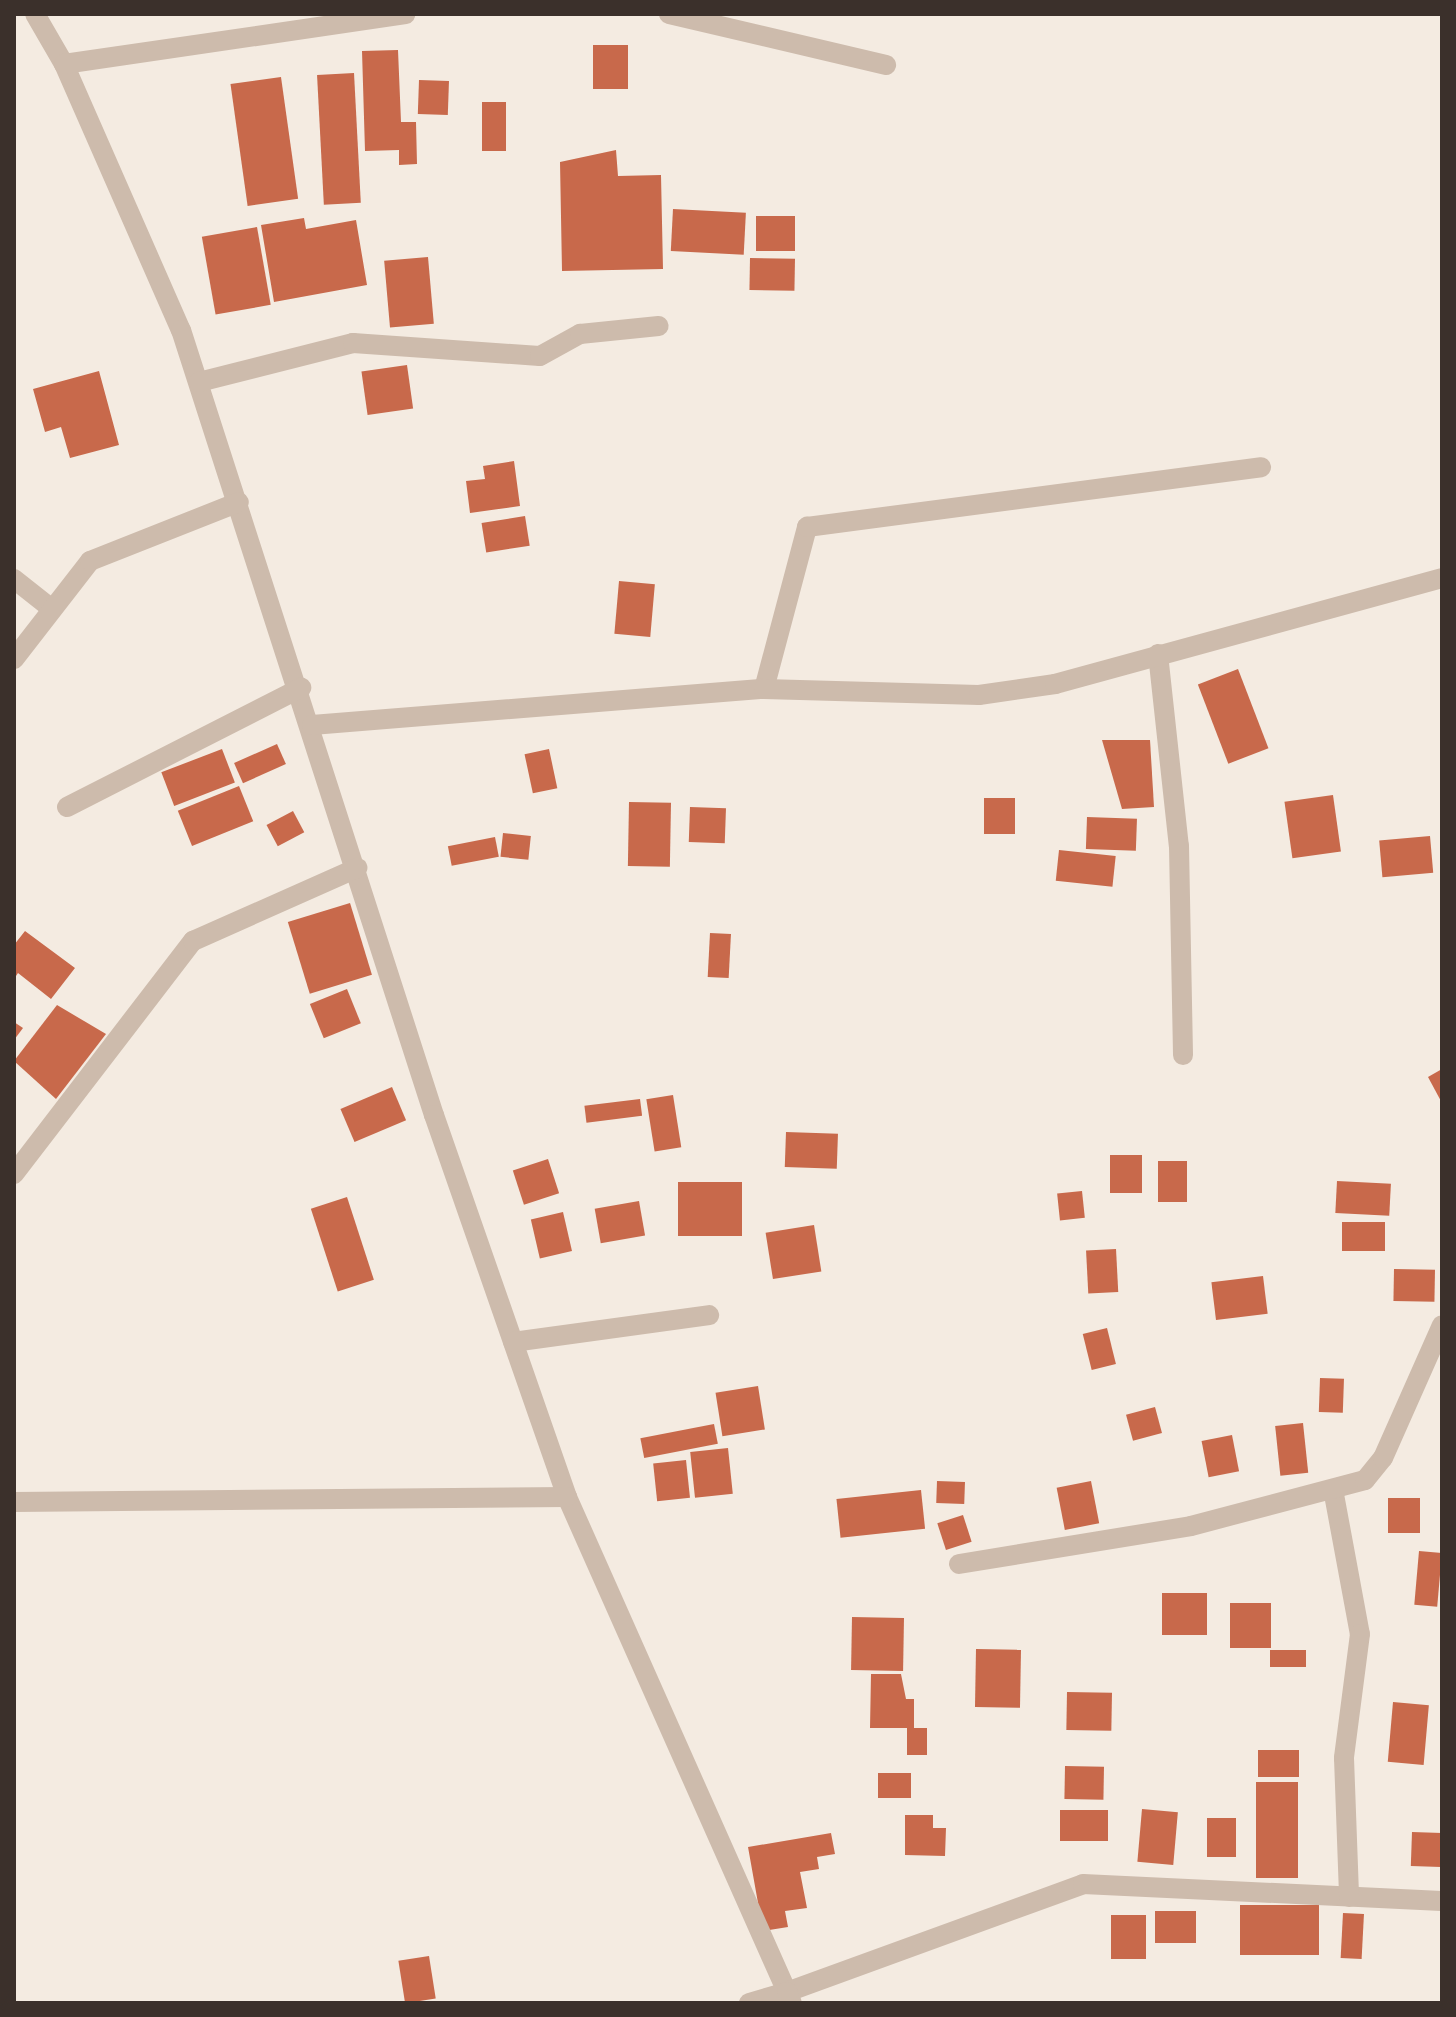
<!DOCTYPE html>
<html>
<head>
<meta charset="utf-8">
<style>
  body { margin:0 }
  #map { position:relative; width:1456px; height:2017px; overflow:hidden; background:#f4ebe1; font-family:Montserrat,sans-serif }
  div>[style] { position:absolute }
  .building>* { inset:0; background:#c8694b; transform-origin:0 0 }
  .street>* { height:20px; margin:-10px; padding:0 10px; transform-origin:10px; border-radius:10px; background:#cdbbac }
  span { translate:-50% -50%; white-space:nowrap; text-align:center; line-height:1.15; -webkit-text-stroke:7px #fbf5ee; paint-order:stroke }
  .frame { position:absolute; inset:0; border:16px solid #3b302b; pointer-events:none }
</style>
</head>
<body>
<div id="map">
  <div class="building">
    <div style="left:628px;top:45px;width:44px;height:35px;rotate:90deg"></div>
    <div style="clip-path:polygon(398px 50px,401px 122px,416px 122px,417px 164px,399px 165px,399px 150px,365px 151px,362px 51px)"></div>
    <div style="left:354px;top:73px;width:130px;height:37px;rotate:87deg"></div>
    <div style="left:281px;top:77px;width:123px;height:51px;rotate:82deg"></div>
    <div style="left:419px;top:80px;width:30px;height:34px;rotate:2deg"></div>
    <div style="left:482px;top:102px;width:24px;height:49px"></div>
    <div style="clip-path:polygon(616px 150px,618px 176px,661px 175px,663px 269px,562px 271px,560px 162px)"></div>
    <div style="left:673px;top:209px;width:73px;height:42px;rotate:3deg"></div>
    <div style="left:756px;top:216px;width:39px;height:35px"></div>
    <div style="clip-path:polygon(304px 218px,306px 229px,356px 220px,367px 285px,274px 302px,261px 225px)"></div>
    <div style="left:257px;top:227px;width:79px;height:56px;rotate:80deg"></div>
    <div style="left:428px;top:257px;width:67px;height:44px;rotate:85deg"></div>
    <div style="left:750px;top:258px;width:45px;height:32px;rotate:1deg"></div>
    <div style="left:407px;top:365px;width:44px;height:46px;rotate:82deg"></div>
    <div style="clip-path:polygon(99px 371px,119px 445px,70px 458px,61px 427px,45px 432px,33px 389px)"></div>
    <div style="clip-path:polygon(514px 461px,520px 506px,470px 513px,466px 481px,485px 479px,483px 466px)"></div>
    <div style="left:525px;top:516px;width:30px;height:44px;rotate:81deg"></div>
    <div style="left:619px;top:581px;width:36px;height:53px;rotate:5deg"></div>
    <div style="left:1238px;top:669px;width:85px;height:43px;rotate:69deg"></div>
    <div style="clip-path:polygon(1102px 740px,1150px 740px,1154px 807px,1122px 809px)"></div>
    <div style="left:277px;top:744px;width:22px;height:47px;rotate:66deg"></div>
    <div style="left:222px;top:749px;width:36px;height:65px;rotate:69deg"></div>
    <div style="left:549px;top:749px;width:40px;height:25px;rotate:78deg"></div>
    <div style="left:239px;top:786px;width:38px;height:66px;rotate:68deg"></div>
    <div style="left:1333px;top:795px;width:57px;height:49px;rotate:82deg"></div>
    <div style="left:984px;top:798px;width:31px;height:36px"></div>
    <div style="left:629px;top:802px;width:42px;height:64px;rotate:1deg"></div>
    <div style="left:690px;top:807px;width:36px;height:35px;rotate:2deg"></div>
    <div style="left:293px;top:811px;width:24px;height:30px;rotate:62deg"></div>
    <div style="left:1087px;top:817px;width:50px;height:32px;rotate:2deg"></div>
    <div style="left:503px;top:833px;width:28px;height:24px;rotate:6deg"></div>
    <div style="left:1430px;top:836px;width:37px;height:51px;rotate:85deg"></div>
    <div style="left:495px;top:837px;width:20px;height:48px;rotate:79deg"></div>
    <div style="left:1059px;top:850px;width:57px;height:31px;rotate:6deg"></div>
    <div style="left:350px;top:903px;width:75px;height:65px;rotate:73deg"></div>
    <div style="clip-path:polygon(25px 931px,75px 968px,51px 999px,18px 973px,14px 979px,14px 945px)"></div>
    <div style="left:710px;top:933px;width:21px;height:44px;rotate:3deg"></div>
    <div style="left:347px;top:989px;width:37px;height:40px;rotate:68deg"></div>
    <div style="clip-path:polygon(57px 1005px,106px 1034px,56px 1099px,14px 1061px)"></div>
    <div style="clip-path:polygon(14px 1022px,23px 1028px,14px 1040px)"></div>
    <div style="clip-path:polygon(1442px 1069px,1442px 1103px,1428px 1077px)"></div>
    <div style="left:392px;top:1087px;width:36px;height:56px;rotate:67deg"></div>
    <div style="left:673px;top:1095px;width:53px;height:27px;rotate:81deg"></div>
    <div style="left:640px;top:1099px;width:17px;height:56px;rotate:83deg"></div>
    <div style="left:786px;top:1132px;width:52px;height:35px;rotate:2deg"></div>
    <div style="left:1110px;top:1155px;width:32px;height:38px"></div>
    <div style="left:548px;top:1159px;width:36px;height:37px;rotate:72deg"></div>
    <div style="left:1158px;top:1161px;width:29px;height:41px"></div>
    <div style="left:1337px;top:1181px;width:54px;height:32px;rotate:3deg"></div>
    <div style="left:742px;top:1182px;width:54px;height:64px;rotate:90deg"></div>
    <div style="left:1082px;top:1191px;width:27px;height:25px;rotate:84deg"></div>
    <div style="left:347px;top:1197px;width:87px;height:38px;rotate:72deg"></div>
    <div style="left:639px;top:1201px;width:35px;height:45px;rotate:80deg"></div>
    <div style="left:563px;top:1212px;width:40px;height:33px;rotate:77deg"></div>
    <div style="left:1385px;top:1222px;width:29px;height:43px;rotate:90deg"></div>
    <div style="left:814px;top:1225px;width:47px;height:49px;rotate:81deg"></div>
    <div style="left:1116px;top:1249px;width:43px;height:30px;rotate:87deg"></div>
    <div style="left:1394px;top:1269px;width:41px;height:32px;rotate:1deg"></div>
    <div style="left:1263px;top:1276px;width:38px;height:52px;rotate:83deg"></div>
    <div style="left:1107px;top:1328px;width:37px;height:25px;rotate:76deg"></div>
    <div style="left:1320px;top:1378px;width:24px;height:34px;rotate:2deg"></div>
    <div style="left:758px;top:1386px;width:44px;height:43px;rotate:81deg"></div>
    <div style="left:1155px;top:1407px;width:27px;height:30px;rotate:75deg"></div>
    <div style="left:1303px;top:1423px;width:50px;height:28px;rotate:84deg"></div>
    <div style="left:714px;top:1424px;width:20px;height:75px;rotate:79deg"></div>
    <div style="left:1232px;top:1435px;width:37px;height:31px;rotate:79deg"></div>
    <div style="left:728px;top:1448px;width:46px;height:38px;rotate:84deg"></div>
    <div style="left:686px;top:1460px;width:38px;height:33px;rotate:84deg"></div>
    <div style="left:937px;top:1481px;width:28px;height:22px;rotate:2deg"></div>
    <div style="left:1091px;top:1481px;width:43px;height:35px;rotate:79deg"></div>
    <div style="left:921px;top:1490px;width:39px;height:85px;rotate:84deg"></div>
    <div style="left:1388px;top:1498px;width:32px;height:35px"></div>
    <div style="left:963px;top:1515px;width:28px;height:27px;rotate:72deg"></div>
    <div style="left:1419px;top:1551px;width:23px;height:54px;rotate:5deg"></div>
    <div style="left:1162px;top:1593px;width:45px;height:42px"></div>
    <div style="left:1230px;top:1603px;width:41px;height:45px"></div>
    <div style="left:852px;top:1617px;width:52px;height:53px;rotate:1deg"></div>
    <div style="left:976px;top:1649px;width:45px;height:58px;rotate:1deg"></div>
    <div style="left:1270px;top:1650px;width:36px;height:17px"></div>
    <div style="clip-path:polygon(871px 1674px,901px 1674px,906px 1699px,914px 1699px,914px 1728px,927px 1728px,927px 1755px,907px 1755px,907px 1728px,870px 1728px)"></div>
    <div style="left:1067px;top:1692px;width:45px;height:38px;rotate:1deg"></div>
    <div style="left:1393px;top:1702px;width:36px;height:60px;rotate:5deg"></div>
    <div style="left:1258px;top:1750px;width:41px;height:27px"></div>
    <div style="left:1065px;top:1766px;width:39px;height:33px;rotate:1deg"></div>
    <div style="left:878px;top:1773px;width:33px;height:25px"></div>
    <div style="left:1256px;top:1782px;width:42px;height:96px"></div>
    <div style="left:1142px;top:1809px;width:36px;height:53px;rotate:5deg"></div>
    <div style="left:1060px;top:1810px;width:48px;height:31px"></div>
    <div style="clip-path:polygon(905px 1815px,933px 1815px,933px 1828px,946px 1828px,945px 1856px,905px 1855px)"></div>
    <div style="left:1207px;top:1818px;width:29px;height:39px"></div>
    <div style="left:1412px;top:1832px;width:30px;height:34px;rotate:2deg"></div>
    <div style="clip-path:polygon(831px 1833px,835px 1854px,817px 1857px,819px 1869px,800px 1872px,807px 1908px,785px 1911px,788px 1927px,763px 1931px,748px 1847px)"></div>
    <div style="left:1240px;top:1905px;width:79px;height:50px"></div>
    <div style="left:1155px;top:1911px;width:41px;height:32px"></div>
    <div style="left:1343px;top:1913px;width:21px;height:45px;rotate:3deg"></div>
    <div style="left:1111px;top:1915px;width:35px;height:44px"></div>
    <div style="left:429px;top:1956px;width:43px;height:31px;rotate:81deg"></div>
  </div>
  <div class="street">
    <div style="left:35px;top:14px;width:58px;rotate:59.9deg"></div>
    <div style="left:64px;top:64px;width:291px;rotate:66.3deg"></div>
    <div style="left:181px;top:330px;width:825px;rotate:72.14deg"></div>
    <div style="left:434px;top:1115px;width:404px;rotate:70.8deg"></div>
    <div style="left:567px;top:1497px;width:542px;rotate:66.04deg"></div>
    <div style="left:787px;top:1992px;width:315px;rotate:-20deg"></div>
    <div style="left:1083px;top:1884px;width:359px;rotate:2.7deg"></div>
    <div style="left:669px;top:14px;width:223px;rotate:13.2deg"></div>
    <div style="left:64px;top:64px;width:345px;rotate:-8.3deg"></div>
    <div style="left:199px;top:382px;width:159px;rotate:-14.2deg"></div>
    <div style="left:353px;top:343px;width:187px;rotate:4deg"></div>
    <div style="left:540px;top:356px;width:46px;rotate:-28.8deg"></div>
    <div style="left:580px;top:334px;width:79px;rotate:-5.8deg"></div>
    <div style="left:14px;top:579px;width:48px;rotate:38.3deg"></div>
    <div style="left:1158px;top:654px;width:193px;rotate:83.8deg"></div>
    <div style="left:1179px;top:846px;width:209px;rotate:88.9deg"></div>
    <div style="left:14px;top:659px;width:124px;rotate:-52.2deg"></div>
    <div style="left:90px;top:561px;width:160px;rotate:-21.6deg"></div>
    <div style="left:764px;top:689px;width:168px;rotate:-75.1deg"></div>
    <div style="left:807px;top:527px;width:458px;rotate:-7.5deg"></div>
    <div style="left:312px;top:725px;width:453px;rotate:-4.6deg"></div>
    <div style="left:764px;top:689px;width:215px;rotate:1.6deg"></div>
    <div style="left:979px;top:695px;width:77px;rotate:-8.2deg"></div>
    <div style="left:1055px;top:684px;width:401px;rotate:-15.3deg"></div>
    <div style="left:67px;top:807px;width:263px;rotate:-27deg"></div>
    <div style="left:14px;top:1174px;width:294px;rotate:-52.5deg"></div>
    <div style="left:193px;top:941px;width:180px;rotate:-24deg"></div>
    <div style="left:513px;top:1342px;width:198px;rotate:-7.8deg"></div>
    <div style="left:1333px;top:1489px;width:147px;rotate:79.5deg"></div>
    <div style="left:1360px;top:1634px;width:125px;rotate:97.4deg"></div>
    <div style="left:1344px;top:1758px;width:139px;rotate:87.9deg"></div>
    <div style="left:14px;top:1502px;width:553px;rotate:-0.52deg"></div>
    <div style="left:959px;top:1564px;width:235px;rotate:-9.3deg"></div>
    <div style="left:1191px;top:1526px;width:180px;rotate:-14.8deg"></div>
    <div style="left:1365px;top:1480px;width:28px;rotate:-51deg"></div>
    <div style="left:1383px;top:1458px;width:145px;rotate:-66.1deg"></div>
    <div style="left:749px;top:2003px;width:40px;rotate:-16deg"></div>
    <div style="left:787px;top:1992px;width:12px;rotate:66deg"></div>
  </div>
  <div class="frame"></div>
</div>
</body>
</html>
